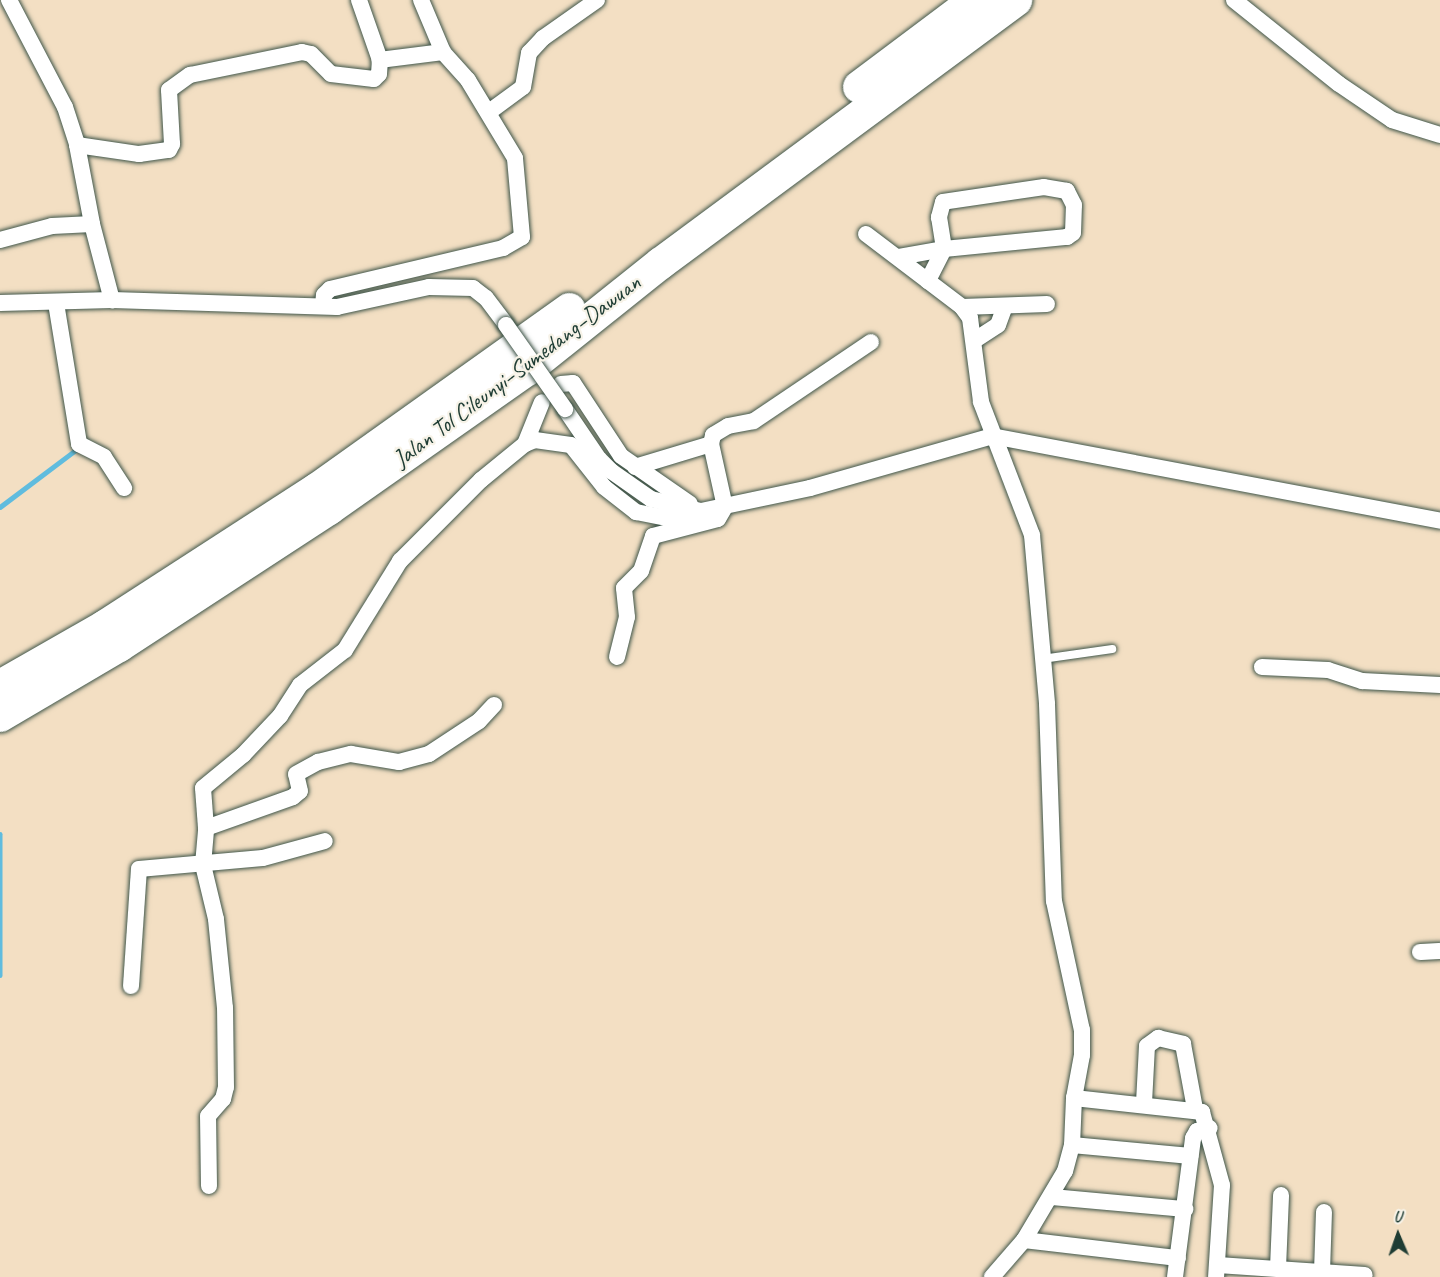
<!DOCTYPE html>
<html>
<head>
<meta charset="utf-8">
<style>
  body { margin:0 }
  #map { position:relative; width:1440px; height:1277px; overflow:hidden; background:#f3dfc3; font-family:Caveat,sans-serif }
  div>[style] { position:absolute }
  .stream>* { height:4.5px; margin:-2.25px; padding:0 2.25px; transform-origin:2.25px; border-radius:2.25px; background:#60bcde }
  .roads { filter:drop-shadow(0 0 2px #3f5549) drop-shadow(0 0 2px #3f5549) }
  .service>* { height:8px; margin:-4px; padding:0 4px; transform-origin:4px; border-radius:4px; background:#fff }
  .minor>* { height:16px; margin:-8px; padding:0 8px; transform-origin:8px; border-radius:8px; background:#fff }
  .motorway>* { height:32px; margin:-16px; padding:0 16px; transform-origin:16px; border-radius:16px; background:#fff }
  .bridges { filter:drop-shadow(0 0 2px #3f5549) drop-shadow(0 0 2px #3f5549) }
  .minor-bridge>* { height:16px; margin:-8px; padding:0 8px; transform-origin:8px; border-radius:8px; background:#fff }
  span { translate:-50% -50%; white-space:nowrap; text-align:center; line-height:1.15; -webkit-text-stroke:4.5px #f7f3e8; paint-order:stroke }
  .street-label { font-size:24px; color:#1f3d34 }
  .north { position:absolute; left:1368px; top:1205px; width:60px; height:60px; -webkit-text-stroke:4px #f7f3e8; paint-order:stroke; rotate:358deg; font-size:16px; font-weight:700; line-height:24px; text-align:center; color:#1f3d34 }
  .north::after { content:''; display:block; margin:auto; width:21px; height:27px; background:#1f3d34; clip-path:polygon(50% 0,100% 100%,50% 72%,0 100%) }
</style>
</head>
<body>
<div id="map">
  <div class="stream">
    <div style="left:0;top:507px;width:96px;rotate:-37deg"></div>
    <div style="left:0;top:834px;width:141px;rotate:90deg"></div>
  </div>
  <div class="roads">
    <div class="service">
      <div style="left:1042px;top:659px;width:71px;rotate:-8.1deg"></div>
    </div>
    <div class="minor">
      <div style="left:9px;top:0;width:121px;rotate:62.4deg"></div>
      <div style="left:65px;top:107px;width:40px;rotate:72deg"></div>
      <div style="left:77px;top:145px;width:63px;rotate:8.3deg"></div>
      <div style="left:139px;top:154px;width:30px;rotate:-8deg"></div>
      <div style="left:169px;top:150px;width:7px;rotate:-63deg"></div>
      <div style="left:172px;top:144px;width:54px;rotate:-93.2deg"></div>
      <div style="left:169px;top:90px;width:26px;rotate:-36deg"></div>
      <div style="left:190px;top:75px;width:114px;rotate:-11.6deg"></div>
      <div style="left:302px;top:52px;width:9px;rotate:13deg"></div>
      <div style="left:311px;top:54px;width:28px;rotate:45deg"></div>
      <div style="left:331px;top:74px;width:43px;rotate:6.6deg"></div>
      <div style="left:374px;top:79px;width:7px;rotate:-45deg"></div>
      <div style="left:379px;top:74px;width:14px;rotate:-86deg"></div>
      <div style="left:380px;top:60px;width:64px;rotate:-109.3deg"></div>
      <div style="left:421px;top:0;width:56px;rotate:67.1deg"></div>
      <div style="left:1234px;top:0;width:134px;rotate:38.7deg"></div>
      <div style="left:1339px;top:84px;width:64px;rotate:34.2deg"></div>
      <div style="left:1392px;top:120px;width:50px;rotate:17.4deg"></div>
      <div style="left:489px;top:112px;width:42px;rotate:-36.3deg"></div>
      <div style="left:523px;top:87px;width:35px;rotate:-80deg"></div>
      <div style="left:529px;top:53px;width:21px;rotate:-47deg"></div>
      <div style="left:543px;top:38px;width:66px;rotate:-35.1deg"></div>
      <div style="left:77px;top:145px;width:80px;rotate:79.2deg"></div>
      <div style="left:92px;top:224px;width:79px;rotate:75.3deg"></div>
      <div style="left:866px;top:234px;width:121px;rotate:37.2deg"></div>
      <div style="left:962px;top:307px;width:14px;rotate:54deg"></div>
      <div style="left:970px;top:318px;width:85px;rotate:82.5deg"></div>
      <div style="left:981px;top:402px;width:142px;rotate:69deg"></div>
      <div style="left:1032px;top:535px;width:170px;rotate:84.9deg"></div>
      <div style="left:1047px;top:704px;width:197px;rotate:88deg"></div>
      <div style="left:1054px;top:901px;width:132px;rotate:77.8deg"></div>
      <div style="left:1082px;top:1030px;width:25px;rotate:90deg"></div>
      <div style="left:1082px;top:1055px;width:44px;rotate:100.5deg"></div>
      <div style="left:1074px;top:1098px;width:47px;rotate:92.4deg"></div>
      <div style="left:1072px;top:1145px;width:27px;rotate:105deg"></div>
      <div style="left:1065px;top:1171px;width:80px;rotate:120.7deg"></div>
      <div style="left:1024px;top:1240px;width:49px;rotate:130.9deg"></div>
      <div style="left:0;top:240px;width:54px;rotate:-15.1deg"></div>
      <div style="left:52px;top:226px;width:40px;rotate:-2.9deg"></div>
      <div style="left:899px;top:257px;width:46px;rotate:-10.1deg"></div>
      <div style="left:944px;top:249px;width:124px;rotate:-5.6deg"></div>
      <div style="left:1067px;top:237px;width:7px;rotate:-34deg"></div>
      <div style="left:1073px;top:233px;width:28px;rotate:-88deg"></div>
      <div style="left:1074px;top:205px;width:16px;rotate:-117deg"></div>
      <div style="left:1067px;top:191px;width:23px;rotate:-170deg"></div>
      <div style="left:1044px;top:187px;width:102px;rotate:171.6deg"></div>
      <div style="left:943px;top:202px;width:16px;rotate:105deg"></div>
      <div style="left:939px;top:217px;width:32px;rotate:81deg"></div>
      <div style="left:944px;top:249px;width:36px;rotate:117deg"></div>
      <div style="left:0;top:303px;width:112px;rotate:-1.5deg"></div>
      <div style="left:112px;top:300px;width:225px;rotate:1.8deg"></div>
      <div style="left:337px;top:307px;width:94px;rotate:-12.3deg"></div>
      <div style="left:429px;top:287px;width:44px;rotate:1.3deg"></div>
      <div style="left:473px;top:288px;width:16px;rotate:38deg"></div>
      <div style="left:486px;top:298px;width:34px;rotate:53deg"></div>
      <div style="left:56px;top:303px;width:143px;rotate:80.7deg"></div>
      <div style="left:79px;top:444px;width:28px;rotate:27deg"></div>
      <div style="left:104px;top:457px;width:37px;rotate:57deg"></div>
      <div style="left:323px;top:306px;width:11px;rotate:-85deg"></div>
      <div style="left:324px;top:295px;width:8px;rotate:-45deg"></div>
      <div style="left:330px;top:289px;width:178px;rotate:-13.3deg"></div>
      <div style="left:503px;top:248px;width:22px;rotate:-30deg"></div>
      <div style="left:522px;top:237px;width:79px;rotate:-95.1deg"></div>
      <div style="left:515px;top:158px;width:91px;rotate:-121.1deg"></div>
      <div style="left:468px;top:80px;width:38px;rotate:-132deg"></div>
      <div style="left:443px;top:52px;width:64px;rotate:172.8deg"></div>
      <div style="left:962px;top:307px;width:85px;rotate:-2deg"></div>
      <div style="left:975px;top:340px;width:27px;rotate:-33deg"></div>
      <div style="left:998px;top:325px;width:20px;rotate:-70deg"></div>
      <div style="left:561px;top:384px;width:12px;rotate:-5deg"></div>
      <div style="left:573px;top:383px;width:87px;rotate:56.7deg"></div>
      <div style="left:621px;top:456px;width:84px;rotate:34.8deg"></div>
      <div style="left:565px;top:409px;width:60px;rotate:55.8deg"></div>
      <div style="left:599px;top:459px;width:17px;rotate:45deg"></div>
      <div style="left:611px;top:471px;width:49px;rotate:35deg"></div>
      <div style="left:651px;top:499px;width:51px;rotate:13.5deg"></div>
      <div style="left:701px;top:511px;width:111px;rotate:-11.9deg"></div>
      <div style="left:810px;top:488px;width:189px;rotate:-15.9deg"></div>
      <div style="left:992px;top:436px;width:456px;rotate:10.7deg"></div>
      <div style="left:525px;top:444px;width:45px;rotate:-68deg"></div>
      <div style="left:635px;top:467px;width:79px;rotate:-16.8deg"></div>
      <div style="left:617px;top:657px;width:41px;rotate:-76deg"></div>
      <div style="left:627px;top:617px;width:29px;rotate:-96deg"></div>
      <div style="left:624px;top:588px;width:24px;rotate:-45deg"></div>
      <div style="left:641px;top:571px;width:37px;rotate:-71deg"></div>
      <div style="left:653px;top:536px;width:67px;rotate:-14.7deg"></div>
      <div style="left:718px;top:519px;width:14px;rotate:-60deg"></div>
      <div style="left:725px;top:507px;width:65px;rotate:-102.5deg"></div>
      <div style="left:711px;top:444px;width:9px;rotate:-77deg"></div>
      <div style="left:713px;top:435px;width:17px;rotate:-31deg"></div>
      <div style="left:728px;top:426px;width:26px;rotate:-11deg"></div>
      <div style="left:754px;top:421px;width:141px;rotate:-34deg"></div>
      <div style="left:1262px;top:667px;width:66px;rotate:2.6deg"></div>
      <div style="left:1328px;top:670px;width:36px;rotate:18deg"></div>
      <div style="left:1362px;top:681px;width:78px;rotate:2.9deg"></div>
      <div style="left:206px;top:828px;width:92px;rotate:-19.6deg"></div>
      <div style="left:293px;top:797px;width:9px;rotate:-41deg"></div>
      <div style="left:300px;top:791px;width:17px;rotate:-103deg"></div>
      <div style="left:296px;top:774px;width:25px;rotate:-29deg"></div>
      <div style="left:318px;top:762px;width:34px;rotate:-14deg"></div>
      <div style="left:351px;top:754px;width:49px;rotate:9.5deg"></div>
      <div style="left:399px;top:762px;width:31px;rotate:-15deg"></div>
      <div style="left:429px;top:754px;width:60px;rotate:-33.4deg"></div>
      <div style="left:479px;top:721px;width:22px;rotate:-47deg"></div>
      <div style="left:1420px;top:952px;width:20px;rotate:-3deg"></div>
      <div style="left:131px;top:986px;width:117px;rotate:-86.1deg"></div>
      <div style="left:139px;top:869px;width:124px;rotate:-5.1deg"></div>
      <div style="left:263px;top:858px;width:64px;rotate:-15.3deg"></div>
      <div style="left:1074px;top:1098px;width:129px;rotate:6.2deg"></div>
      <div style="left:1202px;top:1112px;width:76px;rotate:74.7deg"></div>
      <div style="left:1222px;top:1185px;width:92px;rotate:93.7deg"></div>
      <div style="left:1144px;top:1103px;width:57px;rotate:-87deg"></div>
      <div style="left:1147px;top:1046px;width:14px;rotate:-36deg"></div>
      <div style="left:1158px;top:1038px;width:26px;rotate:13deg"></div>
      <div style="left:1183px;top:1044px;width:66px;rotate:79.5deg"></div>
      <div style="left:1072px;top:1145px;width:119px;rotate:5.3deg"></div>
      <div style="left:209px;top:1186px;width:70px;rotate:-90.8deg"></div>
      <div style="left:208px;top:1116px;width:23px;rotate:-49deg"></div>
      <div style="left:223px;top:1099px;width:12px;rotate:-76deg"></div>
      <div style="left:226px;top:1087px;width:79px;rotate:-90.7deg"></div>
      <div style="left:225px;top:1008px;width:89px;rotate:-95.8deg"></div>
      <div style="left:216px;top:919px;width:56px;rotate:-103.5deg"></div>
      <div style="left:203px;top:865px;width:37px;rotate:-85deg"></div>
      <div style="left:206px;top:828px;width:40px;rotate:-94.3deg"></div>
      <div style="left:203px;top:788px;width:52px;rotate:-39.5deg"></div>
      <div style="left:243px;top:755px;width:54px;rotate:-46.5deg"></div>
      <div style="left:280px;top:716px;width:37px;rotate:-57deg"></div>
      <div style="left:300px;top:685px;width:57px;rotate:-37.9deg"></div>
      <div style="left:345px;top:650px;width:105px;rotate:-58.3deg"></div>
      <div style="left:400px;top:561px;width:115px;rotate:-45deg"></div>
      <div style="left:481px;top:480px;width:57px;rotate:-39.3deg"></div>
      <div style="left:525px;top:444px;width:11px;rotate:-22deg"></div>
      <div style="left:535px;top:440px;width:36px;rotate:8deg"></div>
      <div style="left:571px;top:445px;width:53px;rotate:51.8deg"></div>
      <div style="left:604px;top:487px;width:41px;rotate:38deg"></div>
      <div style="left:636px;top:512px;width:36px;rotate:11deg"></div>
      <div style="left:671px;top:519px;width:31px;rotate:-15deg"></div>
      <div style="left:1052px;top:1197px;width:134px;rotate:5.2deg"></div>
      <div style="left:1024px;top:1240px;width:155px;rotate:6.7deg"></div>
      <div style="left:1218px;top:1265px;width:147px;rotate:3.9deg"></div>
      <div style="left:1278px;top:1268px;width:73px;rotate:-87.6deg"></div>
      <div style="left:1322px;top:1272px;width:60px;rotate:-88.1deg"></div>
      <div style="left:1175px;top:1277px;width:140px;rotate:-82.6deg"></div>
      <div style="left:1193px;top:1138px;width:8px;rotate:-60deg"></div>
      <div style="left:1197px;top:1131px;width:13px;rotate:-13deg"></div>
    </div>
    <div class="motorway">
      <div style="left:859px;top:87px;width:145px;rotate:-36.9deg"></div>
      <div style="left:0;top:686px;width:121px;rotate:-29.7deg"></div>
      <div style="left:105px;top:626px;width:252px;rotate:-32.9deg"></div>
      <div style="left:317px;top:489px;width:310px;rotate:-35.5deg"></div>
      <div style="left:0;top:716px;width:138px;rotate:-30.5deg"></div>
      <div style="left:119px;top:646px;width:251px;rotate:-33.1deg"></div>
      <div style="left:329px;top:509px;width:242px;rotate:-35.1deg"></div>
      <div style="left:527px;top:370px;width:171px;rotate:-38.6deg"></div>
      <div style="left:661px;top:263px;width:442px;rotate:-36.5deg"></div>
    </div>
  </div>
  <div class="bridges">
    <div class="minor-bridge">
      <div style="left:506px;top:325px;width:103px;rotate:54.9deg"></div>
    </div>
  </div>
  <div class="street-label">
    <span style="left:517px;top:371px;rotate:-37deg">Jalan Tol Cileunyi–Sumedang–Dawuan</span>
  </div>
  <div class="north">U</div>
</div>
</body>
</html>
